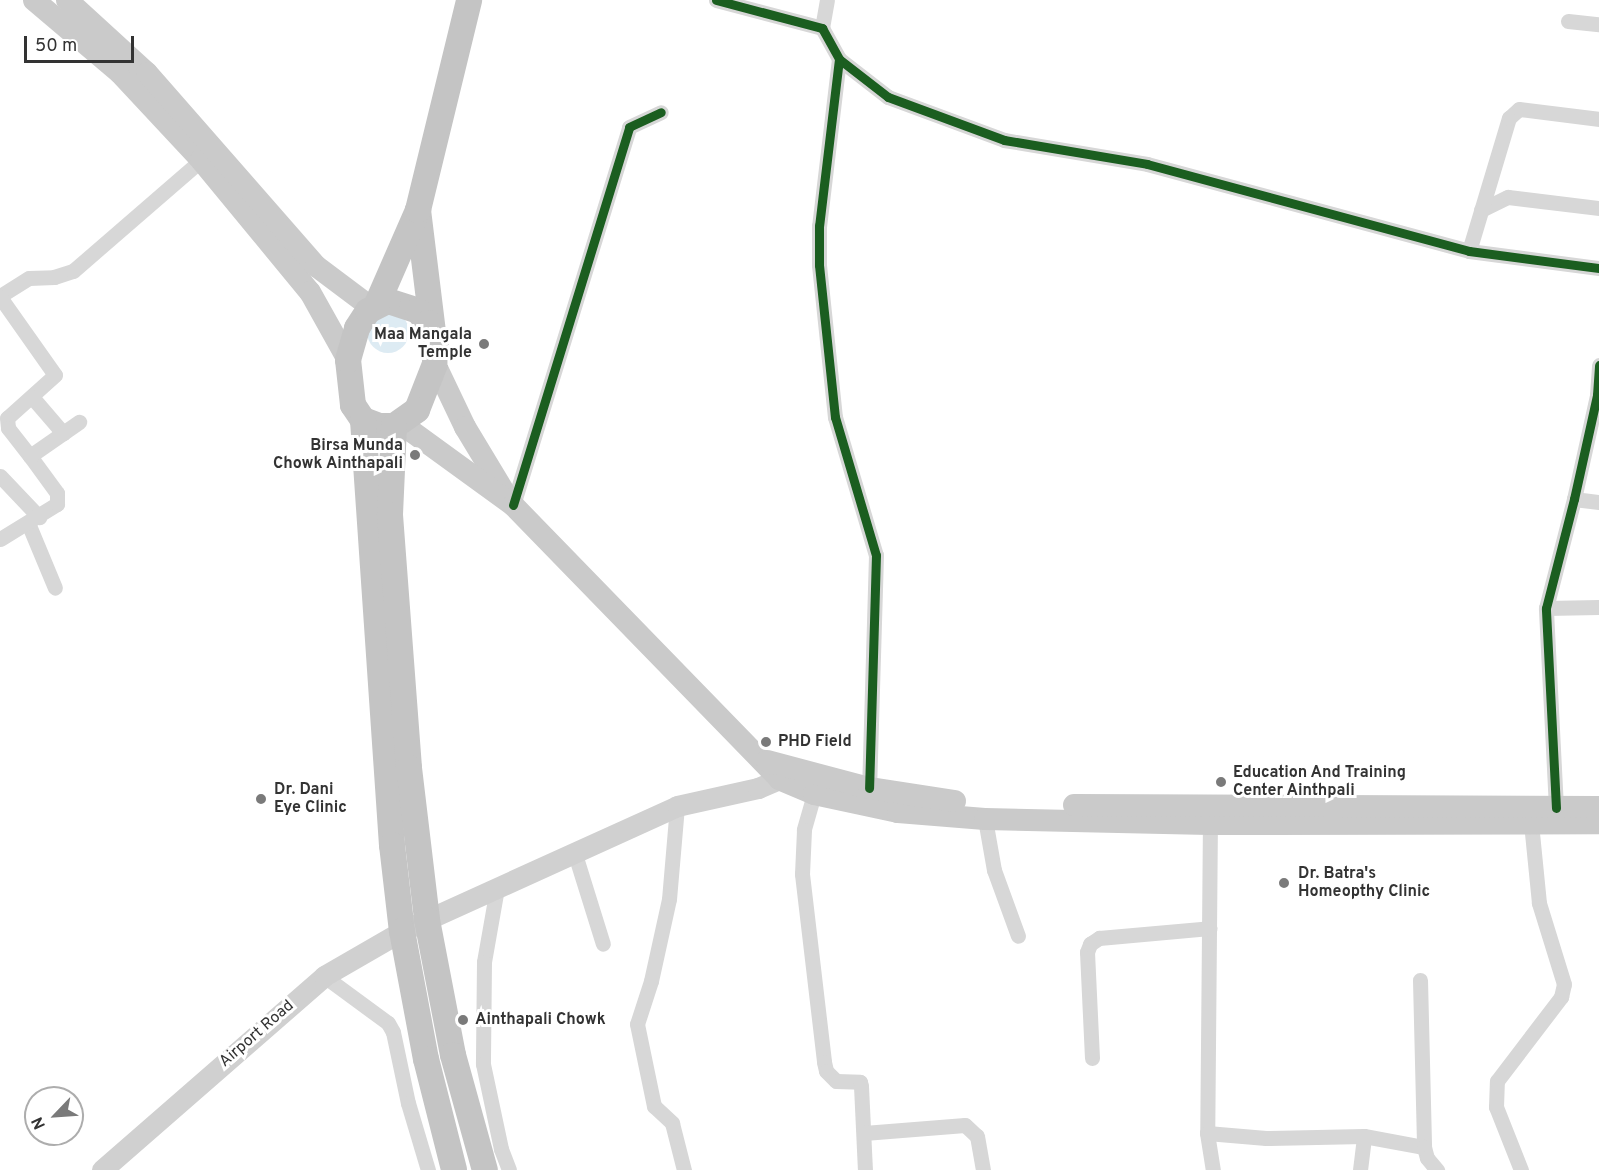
<!DOCTYPE html>
<html>
<head>
<meta charset="utf-8">
<style>
  body { margin:0 }
  #map { position:relative; width:1599px; height:1170px; overflow:hidden; background:#fff; font-family:Overpass,sans-serif }
  div>[style] { position:absolute }
  .water>* { inset:0; background:#ddebf3 }
  .round { border-radius:50% }
  .street>* { height:15px; margin:-7.5px; padding:0 7.5px; transform-origin:7.5px; border-radius:7.5px; background:#d7d7d7 }
  .secondary>* { height:21px; margin:-10.5px; padding:0 10.5px; transform-origin:10.5px; border-radius:10.5px; background:#d0d0d0 }
  .primary>* { height:22px; margin:-11px; padding:0 11px; transform-origin:11px; border-radius:11px; background:#cacaca }
  .highway>* { height:26px; margin:-13px; padding:0 13px; transform-origin:13px; border-radius:13px; background:#c4c4c4 }
  .cycleway>* { height:9px; margin:-4.5px; padding:0 4.5px; transform-origin:4.5px; border-radius:4.5px; background:#1b5e20 }
  .dots>* { width:16px; height:16px; translate:-50% -50%; box-sizing:border-box; border:3px solid #fff; border-radius:50% }
  span { translate:-50% -50%; white-space:nowrap; text-align:center; line-height:1.15; -webkit-text-stroke:6px #fff; paint-order:stroke }
  .poi-label { font-size:16px; color:#333; font-weight:700 }
  .right { translate:-100% -50%; text-align:right }
  .left { translate:0 -50%; text-align:left }
  .street-label { font-size:16px; color:#333 }
  .north { position:absolute; left:24px; top:1086px; width:60px; height:60px; box-sizing:border-box; background:#fff; border:2px solid #adadad; border-radius:50%; rotate:245deg; font-size:16px; font-weight:700; line-height:24px; text-align:center; color:#333 }
  .north::after { content:''; display:block; margin:auto; width:21px; height:27px; background:#7a7a7a; clip-path:polygon(50% 0,100% 100%,50% 72%,0 100%) }
  .scale { position:absolute; left:24px; top:36px; width:110px; height:27px; box-sizing:border-box; border:3px solid #333; border-top:0; padding-left:8px; font-size:18px; line-height:21px; white-space:nowrap; color:#333; -webkit-text-stroke:4px #fff; paint-order:stroke }
</style>
</head>
<body>
<div id="map">
  <div class="water">
    <div class="round" style="left:367px;top:311px;width:42px;height:42px"></div>
  </div>
  <div class="street">
    <div style="left:716px;top:0;width:110px;rotate:14.8deg"></div>
    <div style="left:822px;top:28px;width:35px;rotate:61deg"></div>
    <div style="left:839px;top:59px;width:62px;rotate:37.8deg"></div>
    <div style="left:888px;top:97px;width:124px;rotate:20.3deg"></div>
    <div style="left:1004px;top:140px;width:145px;rotate:9.5deg"></div>
    <div style="left:1147px;top:164px;width:334px;rotate:15.1deg"></div>
    <div style="left:1469px;top:251px;width:131px;rotate:7.5deg"></div>
    <div style="left:1568px;top:21px;width:31px;rotate:6deg"></div>
    <div style="left:822px;top:28px;width:28px;rotate:-80deg"></div>
    <div style="left:839px;top:59px;width:168px;rotate:96.8deg"></div>
    <div style="left:819px;top:226px;width:39px;rotate:90deg"></div>
    <div style="left:819px;top:265px;width:153px;rotate:84deg"></div>
    <div style="left:835px;top:417px;width:144px;rotate:73.5deg"></div>
    <div style="left:876px;top:555px;width:233px;rotate:91.7deg"></div>
    <div style="left:1481px;top:210px;width:30px;rotate:-26deg"></div>
    <div style="left:1508px;top:197px;width:92px;rotate:6.9deg"></div>
    <div style="left:1469px;top:251px;width:139px;rotate:-73.3deg"></div>
    <div style="left:1509px;top:118px;width:13px;rotate:-42deg"></div>
    <div style="left:1519px;top:109px;width:81px;rotate:7.1deg"></div>
    <div style="left:0;top:296px;width:34px;rotate:-32deg"></div>
    <div style="left:29px;top:278px;width:25px;rotate:-2deg"></div>
    <div style="left:54px;top:277px;width:20px;rotate:-18deg"></div>
    <div style="left:73px;top:271px;width:169px;rotate:-40.9deg"></div>
    <div style="left:0;top:297px;width:95px;rotate:54.8deg"></div>
    <div style="left:55px;top:375px;width:64px;rotate:138.1deg"></div>
    <div style="left:7px;top:418px;width:10px;rotate:84deg"></div>
    <div style="left:8px;top:428px;width:36px;rotate:52deg"></div>
    <div style="left:32px;top:397px;width:48px;rotate:49.3deg"></div>
    <div style="left:0;top:476px;width:57px;rotate:46.4deg"></div>
    <div style="left:1574px;top:499px;width:25px;rotate:7deg"></div>
    <div style="left:513px;top:505px;width:395px;rotate:-72.9deg"></div>
    <div style="left:629px;top:127px;width:35px;rotate:-25deg"></div>
    <div style="left:28px;top:523px;width:70px;rotate:67.4deg"></div>
    <div style="left:0;top:539px;width:67px;rotate:-31.6deg"></div>
    <div style="left:57px;top:504px;width:11px;rotate:-90deg"></div>
    <div style="left:57px;top:493px;width:46px;rotate:-126.1deg"></div>
    <div style="left:30px;top:456px;width:60px;rotate:-34.8deg"></div>
    <div style="left:1546px;top:608px;width:53px;rotate:-1.1deg"></div>
    <div style="left:814px;top:794px;width:37px;rotate:106deg"></div>
    <div style="left:804px;top:830px;width:44px;rotate:92.6deg"></div>
    <div style="left:802px;top:874px;width:189px;rotate:83.3deg"></div>
    <div style="left:824px;top:1062px;width:9px;rotate:77deg"></div>
    <div style="left:826px;top:1071px;width:14px;rotate:45deg"></div>
    <div style="left:836px;top:1081px;width:24px;rotate:2deg"></div>
    <div style="left:860px;top:1082px;width:4px;rotate:76deg"></div>
    <div style="left:861px;top:1086px;width:84px;rotate:87.3deg"></div>
    <div style="left:677px;top:806px;width:93px;rotate:94.9deg"></div>
    <div style="left:669px;top:899px;width:84px;rotate:102.4deg"></div>
    <div style="left:651px;top:981px;width:45px;rotate:108deg"></div>
    <div style="left:637px;top:1024px;width:84px;rotate:78.3deg"></div>
    <div style="left:654px;top:1106px;width:25px;rotate:43deg"></div>
    <div style="left:672px;top:1123px;width:49px;rotate:75.7deg"></div>
    <div style="left:1556px;top:808px;width:200px;rotate:-92.9deg"></div>
    <div style="left:1546px;top:608px;width:113px;rotate:-75.6deg"></div>
    <div style="left:1574px;top:499px;width:107px;rotate:-77.5deg"></div>
    <div style="left:1597px;top:395px;width:30px;rotate:-86deg"></div>
    <div style="left:1210px;top:817px;width:316px;rotate:90.5deg"></div>
    <div style="left:1207px;top:1133px;width:37px;rotate:81deg"></div>
    <div style="left:985px;top:819px;width:52px;rotate:80deg"></div>
    <div style="left:994px;top:870px;width:70px;rotate:70deg"></div>
    <div style="left:574px;top:851px;width:97px;rotate:72.7deg"></div>
    <div style="left:497px;top:888px;width:75px;rotate:100deg"></div>
    <div style="left:484px;top:962px;width:102px;rotate:90.6deg"></div>
    <div style="left:483px;top:1064px;width:87px;rotate:78deg"></div>
    <div style="left:501px;top:1149px;width:22px;rotate:69deg"></div>
    <div style="left:324px;top:976px;width:79px;rotate:36.3deg"></div>
    <div style="left:388px;top:1023px;width:10px;rotate:61deg"></div>
    <div style="left:393px;top:1032px;width:73px;rotate:78.1deg"></div>
    <div style="left:408px;top:1103px;width:70px;rotate:73.4deg"></div>
    <div style="left:1420px;top:980px;width:167px;rotate:88.6deg"></div>
    <div style="left:1092px;top:1058px;width:106px;rotate:-92.7deg"></div>
    <div style="left:1087px;top:952px;width:9px;rotate:-69deg"></div>
    <div style="left:1090px;top:944px;width:11px;rotate:-34deg"></div>
    <div style="left:1099px;top:938px;width:111px;rotate:-5.1deg"></div>
    <div style="left:864px;top:1133px;width:101px;rotate:-4.5deg"></div>
    <div style="left:965px;top:1125px;width:16px;rotate:43deg"></div>
    <div style="left:977px;top:1136px;width:35px;rotate:80deg"></div>
    <div style="left:1207px;top:1133px;width:59px;rotate:4.8deg"></div>
    <div style="left:1266px;top:1138px;width:98px;rotate:-1.2deg"></div>
    <div style="left:1364px;top:1136px;width:61px;rotate:10.4deg"></div>
    <div style="left:1424px;top:1147px;width:11px;rotate:75deg"></div>
    <div style="left:1427px;top:1158px;width:16px;rotate:50deg"></div>
    <div style="left:1360px;top:1170px;width:34px;rotate:-83deg"></div>
    <div style="left:1521px;top:1170px;width:68px;rotate:-111.6deg"></div>
    <div style="left:1496px;top:1107px;width:26px;rotate:-88deg"></div>
    <div style="left:1497px;top:1081px;width:106px;rotate:-52.7deg"></div>
    <div style="left:1561px;top:997px;width:13px;rotate:-77deg"></div>
    <div style="left:1564px;top:984px;width:85px;rotate:-107.2deg"></div>
    <div style="left:1539px;top:903px;width:80px;rotate:-95.7deg"></div>
  </div>
  <div class="secondary">
    <div style="left:102px;top:1170px;width:295px;rotate:-41.1deg"></div>
    <div style="left:324px;top:976px;width:90px;rotate:-30deg"></div>
    <div style="left:402px;top:931px;width:302px;rotate:-24.4deg"></div>
    <div style="left:677px;top:806px;width:83px;rotate:-12.5deg"></div>
    <div style="left:758px;top:788px;width:38px;rotate:-23deg"></div>
  </div>
  <div class="primary">
    <div style="left:34px;top:0;width:113px;rotate:40.3deg"></div>
    <div style="left:120px;top:73px;width:119px;rotate:47deg"></div>
    <div style="left:201px;top:160px;width:171px;rotate:50.5deg"></div>
    <div style="left:310px;top:292px;width:78px;rotate:60.8deg"></div>
    <div style="left:67px;top:0;width:108px;rotate:42.4deg"></div>
    <div style="left:147px;top:73px;width:257px;rotate:48.8deg"></div>
    <div style="left:316px;top:266px;width:70px;rotate:36.9deg"></div>
    <div style="left:435px;top:364px;width:70px;rotate:64.5deg"></div>
    <div style="left:465px;top:427px;width:79px;rotate:58.9deg"></div>
    <div style="left:400px;top:423px;width:140px;rotate:36deg"></div>
    <div style="left:513px;top:505px;width:382px;rotate:45.8deg"></div>
    <div style="left:779px;top:779px;width:38px;rotate:23deg"></div>
    <div style="left:814px;top:794px;width:86px;rotate:12.1deg"></div>
    <div style="left:898px;top:812px;width:87px;rotate:4.6deg"></div>
    <div style="left:985px;top:819px;width:224px;rotate:1.3deg"></div>
    <div style="left:1209px;top:824px;width:390px;rotate:-0.1deg"></div>
    <div style="left:767px;top:761px;width:106px;rotate:14.8deg"></div>
    <div style="left:869px;top:788px;width:87px;rotate:8.6deg"></div>
    <div style="left:1074px;top:805px;width:525px;rotate:0.22deg"></div>
  </div>
  <div class="highway">
    <div style="left:418px;top:210px;width:123px;rotate:83deg"></div>
    <div style="left:388px;top:301px;width:32px;rotate:18deg"></div>
    <div style="left:418px;top:311px;width:16px;rotate:50deg"></div>
    <div style="left:428px;top:323px;width:26px;rotate:72deg"></div>
    <div style="left:436px;top:348px;width:16px;rotate:94deg"></div>
    <div style="left:435px;top:364px;width:49px;rotate:111.4deg"></div>
    <div style="left:417px;top:410px;width:28px;rotate:145deg"></div>
    <div style="left:394px;top:426px;width:15px;rotate:180deg"></div>
    <div style="left:379px;top:426px;width:17px;rotate:-159deg"></div>
    <div style="left:363px;top:420px;width:18px;rotate:-124deg"></div>
    <div style="left:353px;top:405px;width:45px;rotate:-96.3deg"></div>
    <div style="left:348px;top:360px;width:33px;rotate:-74deg"></div>
    <div style="left:357px;top:328px;width:20px;rotate:-57deg"></div>
    <div style="left:368px;top:311px;width:22px;rotate:-27deg"></div>
    <div style="left:377px;top:304px;width:103px;rotate:-66.4deg"></div>
    <div style="left:418px;top:210px;width:216px;rotate:-76.3deg"></div>
    <div style="left:363px;top:420px;width:426px;rotate:86.1deg"></div>
    <div style="left:392px;top:845px;width:87px;rotate:83.4deg"></div>
    <div style="left:402px;top:931px;width:130px;rotate:79.4deg"></div>
    <div style="left:426px;top:1059px;width:114px;rotate:75.8deg"></div>
    <div style="left:394px;top:426px;width:89px;rotate:92.6deg"></div>
    <div style="left:390px;top:515px;width:254px;rotate:85.7deg"></div>
    <div style="left:409px;top:768px;width:153px;rotate:83.2deg"></div>
    <div style="left:427px;top:920px;width:137px;rotate:79.1deg"></div>
    <div style="left:453px;top:1055px;width:119px;rotate:74.5deg"></div>
  </div>
  <div class="cycleway">
    <div style="left:716px;top:0;width:110px;rotate:14.8deg"></div>
    <div style="left:822px;top:28px;width:35px;rotate:61deg"></div>
    <div style="left:839px;top:59px;width:62px;rotate:37.8deg"></div>
    <div style="left:888px;top:97px;width:124px;rotate:20.3deg"></div>
    <div style="left:1004px;top:140px;width:145px;rotate:9.5deg"></div>
    <div style="left:1147px;top:164px;width:334px;rotate:15.1deg"></div>
    <div style="left:1469px;top:251px;width:131px;rotate:7.5deg"></div>
    <div style="left:839px;top:59px;width:168px;rotate:96.8deg"></div>
    <div style="left:819px;top:226px;width:39px;rotate:90deg"></div>
    <div style="left:819px;top:265px;width:153px;rotate:84deg"></div>
    <div style="left:835px;top:417px;width:144px;rotate:73.5deg"></div>
    <div style="left:876px;top:555px;width:233px;rotate:91.7deg"></div>
    <div style="left:513px;top:505px;width:395px;rotate:-72.9deg"></div>
    <div style="left:629px;top:127px;width:35px;rotate:-25deg"></div>
    <div style="left:1556px;top:808px;width:200px;rotate:-92.9deg"></div>
    <div style="left:1546px;top:608px;width:113px;rotate:-75.6deg"></div>
    <div style="left:1574px;top:499px;width:107px;rotate:-77.5deg"></div>
    <div style="left:1597px;top:395px;width:30px;rotate:-86deg"></div>
  </div>
  <div class="dots">
    <div style="left:484px;top:344px;background:#7a7a7a"></div>
    <div style="left:415px;top:455px;background:#7a7a7a"></div>
    <div style="left:766px;top:742px;background:#7a7a7a"></div>
    <div style="left:1221px;top:782px;background:#7a7a7a"></div>
    <div style="left:261px;top:799px;background:#7a7a7a"></div>
    <div style="left:1284px;top:883px;background:#7a7a7a"></div>
    <div style="left:463px;top:1020px;background:#7a7a7a"></div>
  </div>
  <div class="poi-label">
    <span class="right" style="left:472px;top:344px">Maa Mangala<br>Temple</span>
    <span class="right" style="left:403px;top:455px">Birsa Munda<br>Chowk Ainthapali</span>
    <span class="left" style="left:778px;top:742px">PHD Field</span>
    <span class="left" style="left:1233px;top:782px">Education And Training<br>Center Ainthpali</span>
    <span class="left" style="left:274px;top:799px">Dr. Dani<br>Eye Clinic</span>
    <span class="left" style="left:1298px;top:883px">Dr. Batra's<br>Homeopthy Clinic</span>
    <span class="left" style="left:475px;top:1020px">Ainthapali Chowk</span>
  </div>
  <div class="street-label">
    <span style="left:257px;top:1034px;rotate:-41deg">Airport Road</span>
  </div>
  <div class="north">N</div>
  <div class="scale">50 m</div>
</div>
</body>
</html>
